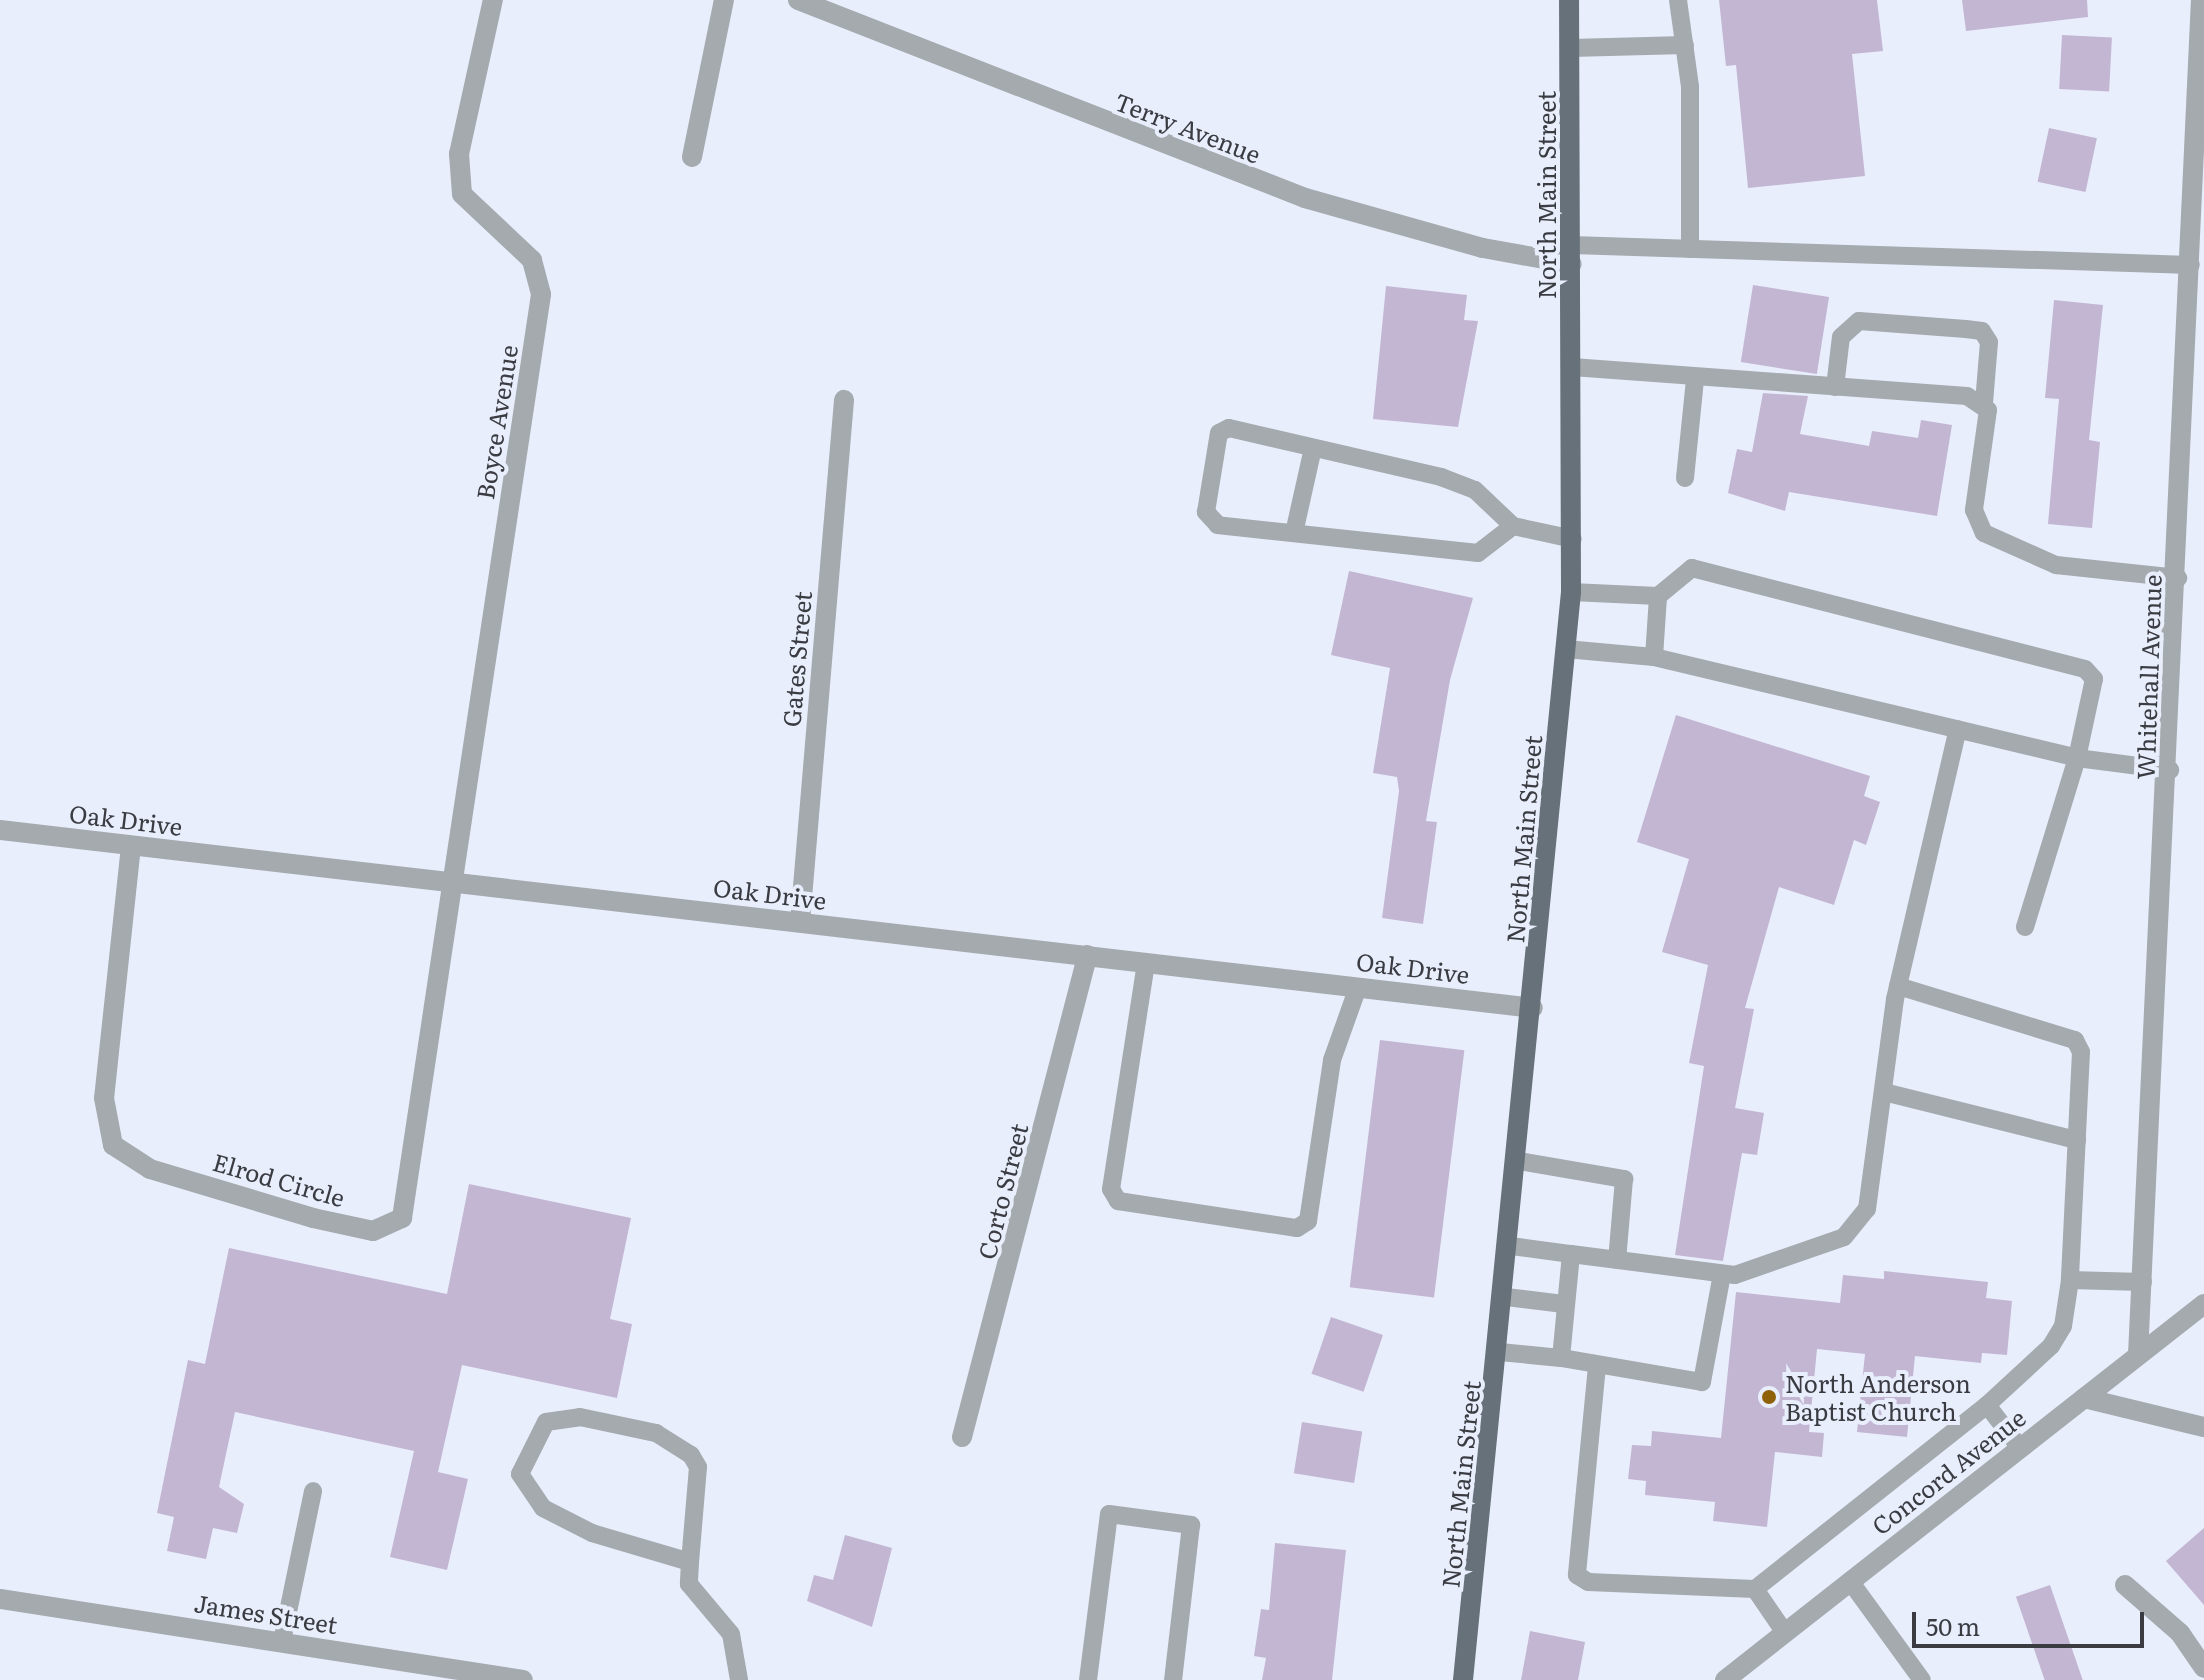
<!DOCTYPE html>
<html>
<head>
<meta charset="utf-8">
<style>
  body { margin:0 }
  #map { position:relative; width:2204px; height:1680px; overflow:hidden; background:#e9eefd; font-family:Literata,serif }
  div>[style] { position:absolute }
  .building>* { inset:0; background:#c3b6d3; transform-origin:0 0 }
  .service>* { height:18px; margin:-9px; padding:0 9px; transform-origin:9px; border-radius:9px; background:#a4aaae }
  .minor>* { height:20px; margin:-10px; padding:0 10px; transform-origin:10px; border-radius:10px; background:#a4aaae }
  .tertiary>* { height:20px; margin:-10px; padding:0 10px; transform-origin:10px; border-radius:10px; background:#a4aaae }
  .primary>* { height:20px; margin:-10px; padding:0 10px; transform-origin:10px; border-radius:10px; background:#667179 }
  .dots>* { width:22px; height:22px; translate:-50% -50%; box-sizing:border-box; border:4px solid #e9eefd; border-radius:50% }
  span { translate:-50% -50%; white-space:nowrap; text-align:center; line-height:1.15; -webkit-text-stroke:8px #e9eefd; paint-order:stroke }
  .street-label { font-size:24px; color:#3a3c42 }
  .poi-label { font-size:24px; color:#3a3c42 }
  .left { translate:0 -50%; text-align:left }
  .scale { position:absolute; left:1912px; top:1612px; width:232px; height:36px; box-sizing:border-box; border:4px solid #3a3c42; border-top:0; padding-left:10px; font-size:24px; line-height:28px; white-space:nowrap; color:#3a3c42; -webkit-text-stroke:6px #e9eefd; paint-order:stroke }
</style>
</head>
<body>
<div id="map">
  <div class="building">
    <div style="clip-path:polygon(1719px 0,1877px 0,1883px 51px,1852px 54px,1865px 176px,1748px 188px,1736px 65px,1726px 66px)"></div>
    <div style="clip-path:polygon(1962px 0,2087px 0,2088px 17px,1966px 31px)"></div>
    <div style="left:2062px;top:35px;width:50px;height:54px;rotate:3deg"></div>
    <div style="left:2049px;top:128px;width:49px;height:55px;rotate:12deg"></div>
    <div style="left:1753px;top:285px;width:77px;height:78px;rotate:9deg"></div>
    <div style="clip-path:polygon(1386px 286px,1467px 295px,1464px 320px,1478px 321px,1458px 427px,1373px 419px)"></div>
    <div style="clip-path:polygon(2054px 300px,2103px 305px,2089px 440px,2100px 442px,2092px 528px,2048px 524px,2059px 399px,2045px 398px)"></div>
    <div style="clip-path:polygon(1763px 393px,1808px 396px,1800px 434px,1869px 446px,1872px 431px,1918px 438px,1921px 420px,1952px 425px,1937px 516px,1789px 492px,1785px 511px,1728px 493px,1737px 449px,1752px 452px)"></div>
    <div style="clip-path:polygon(1349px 571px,1473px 598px,1450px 680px,1426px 821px,1437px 822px,1423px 924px,1382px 918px,1399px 791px,1397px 777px,1373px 773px,1390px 668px,1331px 655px)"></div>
    <div style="clip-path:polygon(1676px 715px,1870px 776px,1864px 796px,1880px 802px,1866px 845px,1854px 840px,1834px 905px,1779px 887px,1745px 1008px,1754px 1009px,1735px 1108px,1764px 1113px,1757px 1155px,1742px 1153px,1723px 1261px,1675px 1255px,1704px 1066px,1689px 1063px,1708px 965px,1662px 952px,1689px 859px,1637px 842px)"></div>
    <div style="left:1380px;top:1040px;width:85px;height:249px;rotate:7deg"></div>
    <div style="clip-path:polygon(469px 1184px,631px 1218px,610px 1319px,632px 1324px,617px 1398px,462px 1365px,438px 1472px,468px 1479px,447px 1570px,390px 1557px,414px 1451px,235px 1412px,219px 1487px,244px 1504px,237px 1533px,213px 1528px,206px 1559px,167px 1551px,174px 1517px,157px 1513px,188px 1360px,205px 1364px,229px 1248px,447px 1294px)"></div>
    <div style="clip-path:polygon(1884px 1271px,1988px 1282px,1986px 1298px,2012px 1301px,2007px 1355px,1982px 1353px,1981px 1363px,1915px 1356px,1907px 1437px,1857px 1432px,1865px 1354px,1817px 1349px,1809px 1432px,1824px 1433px,1822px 1457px,1775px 1452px,1767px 1527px,1713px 1521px,1715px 1502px,1645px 1495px,1646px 1481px,1628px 1479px,1632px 1445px,1651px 1446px,1652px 1431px,1721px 1438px,1736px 1292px,1840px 1303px,1843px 1275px,1884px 1279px)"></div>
    <div style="left:1331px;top:1317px;width:55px;height:60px;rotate:19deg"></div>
    <div style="left:1302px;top:1422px;width:61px;height:52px;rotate:9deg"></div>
    <div style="clip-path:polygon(2204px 1528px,2204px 1605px,2166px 1561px)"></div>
    <div style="clip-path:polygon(845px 1535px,892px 1548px,872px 1627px,807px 1601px,814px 1575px,833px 1580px)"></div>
    <div style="clip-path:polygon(1275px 1543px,1346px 1550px,1332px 1680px,1262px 1680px,1266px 1658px,1254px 1656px,1261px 1609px,1269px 1610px)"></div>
    <div style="left:2050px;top:1585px;width:101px;height:36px;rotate:71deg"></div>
    <div style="clip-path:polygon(1530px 1631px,1585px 1642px,1578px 1680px,1521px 1680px)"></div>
  </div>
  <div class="service">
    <div style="left:1678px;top:0;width:88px;rotate:82.1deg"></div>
    <div style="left:1690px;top:87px;width:162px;rotate:90deg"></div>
    <div style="left:1571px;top:48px;width:114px;rotate:-1.5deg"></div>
    <div style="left:1572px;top:245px;width:619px;rotate:1.85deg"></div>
    <div style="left:1572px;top:367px;width:396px;rotate:4.2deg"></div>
    <div style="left:1967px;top:396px;width:25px;rotate:34deg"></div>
    <div style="left:1988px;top:410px;width:101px;rotate:98deg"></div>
    <div style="left:1974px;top:510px;width:25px;rotate:67deg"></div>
    <div style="left:1984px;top:533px;width:79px;rotate:24deg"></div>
    <div style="left:2056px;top:565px;width:123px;rotate:6.1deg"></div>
    <div style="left:1835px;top:387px;width:50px;rotate:-83.2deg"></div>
    <div style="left:1841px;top:337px;width:24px;rotate:-42deg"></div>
    <div style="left:1859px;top:321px;width:107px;rotate:4.3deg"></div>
    <div style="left:1966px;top:329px;width:16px;rotate:7deg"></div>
    <div style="left:1982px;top:331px;width:13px;rotate:58deg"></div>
    <div style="left:1989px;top:342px;width:61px;rotate:94.7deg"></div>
    <div style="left:1685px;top:478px;width:99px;rotate:-84.2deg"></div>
    <div style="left:1513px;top:526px;width:44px;rotate:142.4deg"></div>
    <div style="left:1478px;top:553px;width:262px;rotate:-173.9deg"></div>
    <div style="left:1218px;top:525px;width:18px;rotate:-133deg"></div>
    <div style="left:1206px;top:512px;width:80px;rotate:-80.7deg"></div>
    <div style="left:1219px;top:433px;width:11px;rotate:-27deg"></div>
    <div style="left:1229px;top:428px;width:218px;rotate:13deg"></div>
    <div style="left:1441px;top:477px;width:36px;rotate:21deg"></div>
    <div style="left:1475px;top:490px;width:52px;rotate:43.5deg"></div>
    <div style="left:1513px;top:526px;width:61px;rotate:12.2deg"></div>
    <div style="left:1294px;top:533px;width:87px;rotate:-77.4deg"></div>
    <div style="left:1566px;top:649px;width:88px;rotate:5.2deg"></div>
    <div style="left:1654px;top:657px;width:435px;rotate:13.4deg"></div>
    <div style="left:2077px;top:758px;width:81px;rotate:-77.9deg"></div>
    <div style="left:2094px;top:679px;width:13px;rotate:-132deg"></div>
    <div style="left:2085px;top:669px;width:406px;rotate:-165.6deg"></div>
    <div style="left:1692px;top:568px;width:44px;rotate:140.5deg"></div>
    <div style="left:1658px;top:596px;width:87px;rotate:-177.4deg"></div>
    <div style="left:1654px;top:657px;width:61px;rotate:-86.2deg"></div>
    <div style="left:2025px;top:927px;width:177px;rotate:-72.9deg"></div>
    <div style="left:2077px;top:758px;width:94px;rotate:7.4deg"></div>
    <div style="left:1146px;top:963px;width:229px;rotate:98.8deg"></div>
    <div style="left:1111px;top:1189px;width:14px;rotate:60deg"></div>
    <div style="left:1118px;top:1201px;width:181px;rotate:8.6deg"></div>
    <div style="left:1297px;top:1228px;width:13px;rotate:-32deg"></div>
    <div style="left:1308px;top:1221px;width:163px;rotate:-81.5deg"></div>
    <div style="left:1332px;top:1060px;width:77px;rotate:-70.4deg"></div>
    <div style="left:1898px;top:986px;width:185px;rotate:17deg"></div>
    <div style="left:2075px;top:1040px;width:13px;rotate:63deg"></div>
    <div style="left:2081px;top:1052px;width:228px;rotate:92.8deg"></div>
    <div style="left:1884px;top:1092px;width:199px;rotate:14deg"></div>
    <div style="left:1519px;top:1161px;width:107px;rotate:9.7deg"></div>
    <div style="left:1624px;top:1179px;width:81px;rotate:94.9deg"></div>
    <div style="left:1511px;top:1246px;width:61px;rotate:7.6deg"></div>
    <div style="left:1722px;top:1274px;width:110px;rotate:100.5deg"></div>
    <div style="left:1702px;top:1382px;width:143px;rotate:-170.3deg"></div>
    <div style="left:1561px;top:1358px;width:104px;rotate:-84.5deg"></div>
    <div style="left:1571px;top:1254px;width:165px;rotate:7.3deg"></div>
    <div style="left:1735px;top:1275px;width:115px;rotate:-19.2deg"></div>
    <div style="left:1844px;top:1237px;width:36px;rotate:-51deg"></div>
    <div style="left:1867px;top:1209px;width:212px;rotate:-82.4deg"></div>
    <div style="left:1895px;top:999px;width:277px;rotate:-76.9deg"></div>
    <div style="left:1506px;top:1297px;width:58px;rotate:6.9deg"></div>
    <div style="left:1500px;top:1352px;width:61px;rotate:5.6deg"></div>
    <div style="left:1597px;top:1366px;width:210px;rotate:95.5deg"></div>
    <div style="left:1577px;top:1575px;width:13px;rotate:32deg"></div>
    <div style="left:1588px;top:1582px;width:167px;rotate:2.4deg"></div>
    <div style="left:1755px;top:1589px;width:53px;rotate:55.7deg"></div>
    <div style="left:1987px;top:1405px;width:87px;rotate:-42.7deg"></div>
    <div style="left:2051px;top:1346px;width:23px;rotate:-59deg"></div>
    <div style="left:2063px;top:1326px;width:47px;rotate:-81.3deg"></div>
    <div style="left:2070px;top:1280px;width:73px;rotate:1.6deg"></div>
    <div style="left:690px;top:1562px;width:102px;rotate:-163.5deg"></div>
    <div style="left:592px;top:1533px;width:55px;rotate:-153deg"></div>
    <div style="left:543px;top:1508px;width:41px;rotate:-124.1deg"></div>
    <div style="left:520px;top:1474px;width:58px;rotate:-63.4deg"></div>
    <div style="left:546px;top:1422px;width:34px;rotate:-8deg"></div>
    <div style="left:580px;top:1417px;width:78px;rotate:11.9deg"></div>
    <div style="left:656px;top:1433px;width:41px;rotate:32.2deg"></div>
    <div style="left:691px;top:1455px;width:14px;rotate:60deg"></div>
    <div style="left:698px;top:1467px;width:95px;rotate:94.8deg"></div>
    <div style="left:690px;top:1562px;width:22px;rotate:93deg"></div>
    <div style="left:689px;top:1584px;width:65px;rotate:50deg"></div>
    <div style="left:731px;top:1634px;width:47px;rotate:80.1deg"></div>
    <div style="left:1850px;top:1581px;width:122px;rotate:54deg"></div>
    <div style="left:1755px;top:1589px;width:296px;rotate:-38.4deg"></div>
    <div style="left:1987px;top:1405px;width:54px;rotate:52.5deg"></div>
    <div style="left:282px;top:1641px;width:153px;rotate:-78.3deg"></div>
    <div style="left:1088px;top:1680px;width:167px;rotate:-82.8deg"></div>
    <div style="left:1109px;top:1514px;width:83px;rotate:7.6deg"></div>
    <div style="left:1191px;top:1525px;width:156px;rotate:96.6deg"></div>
  </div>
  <div class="minor">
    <div style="left:798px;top:0;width:544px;rotate:21.33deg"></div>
    <div style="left:1305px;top:198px;width:185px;rotate:15.7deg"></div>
    <div style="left:1483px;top:248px;width:90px;rotate:10.2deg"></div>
    <div style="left:692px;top:157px;width:160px;rotate:-78.5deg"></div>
    <div style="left:0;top:830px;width:1543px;rotate:6.62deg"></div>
    <div style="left:131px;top:846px;width:253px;rotate:96.1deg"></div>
    <div style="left:104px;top:1098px;width:48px;rotate:79.2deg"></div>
    <div style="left:113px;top:1145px;width:44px;rotate:33deg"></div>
    <div style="left:150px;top:1169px;width:170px;rotate:16.7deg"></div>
    <div style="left:313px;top:1218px;width:61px;rotate:12.2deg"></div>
    <div style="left:373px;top:1231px;width:32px;rotate:-24deg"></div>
    <div style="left:402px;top:1218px;width:934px;rotate:-81.44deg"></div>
    <div style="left:541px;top:294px;width:35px;rotate:-105deg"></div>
    <div style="left:532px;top:260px;width:96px;rotate:-136.7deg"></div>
    <div style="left:462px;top:194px;width:40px;rotate:-94.3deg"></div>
    <div style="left:459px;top:154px;width:158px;rotate:-77.6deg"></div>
    <div style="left:800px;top:922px;width:524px;rotate:-85.18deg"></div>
    <div style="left:2084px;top:1398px;width:123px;rotate:13.6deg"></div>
    <div style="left:962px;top:1437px;width:498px;rotate:-75.4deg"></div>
    <div style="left:2125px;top:1585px;width:73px;rotate:41.1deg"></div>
    <div style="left:2180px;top:1633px;width:42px;rotate:55.6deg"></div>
  </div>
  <div class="tertiary">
    <div style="left:2138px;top:1355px;width:1356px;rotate:-87.34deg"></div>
    <div style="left:0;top:1599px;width:529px;rotate:8.8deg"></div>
    <div style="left:1725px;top:1680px;width:609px;rotate:-38.13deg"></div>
  </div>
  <div class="primary">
    <div style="left:1463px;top:1680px;width:1093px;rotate:-84.33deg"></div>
    <div style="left:1571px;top:592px;width:592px;rotate:-90.19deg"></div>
  </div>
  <div class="dots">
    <div style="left:1769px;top:1397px;background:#8f6209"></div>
  </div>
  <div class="street-label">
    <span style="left:1188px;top:127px;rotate:21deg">Terry Avenue</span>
    <span style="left:1546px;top:195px;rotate:-90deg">North Main Street</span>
    <span style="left:496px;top:422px;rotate:-81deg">Boyce Avenue</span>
    <span style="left:796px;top:659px;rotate:-85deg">Gates Street</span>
    <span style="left:2148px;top:677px;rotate:-88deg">Whitehall Avenue</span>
    <span style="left:126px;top:819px;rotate:7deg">Oak Drive</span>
    <span style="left:1523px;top:839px;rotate:-85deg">North Main Street</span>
    <span style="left:770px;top:893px;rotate:7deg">Oak Drive</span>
    <span style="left:1413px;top:967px;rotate:7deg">Oak Drive</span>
    <span style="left:279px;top:1179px;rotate:16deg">Elrod Circle</span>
    <span style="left:1002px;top:1191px;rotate:-76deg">Corto Street</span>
    <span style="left:1948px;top:1471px;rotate:-38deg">Concord Avenue</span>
    <span style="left:1460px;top:1484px;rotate:-84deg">North Main Street</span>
    <span style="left:266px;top:1613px;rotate:9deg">James Street</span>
  </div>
  <div class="poi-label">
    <span class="left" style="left:1785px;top:1397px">North Anderson<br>Baptist Church</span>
  </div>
  <div class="scale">50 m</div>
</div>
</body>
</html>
